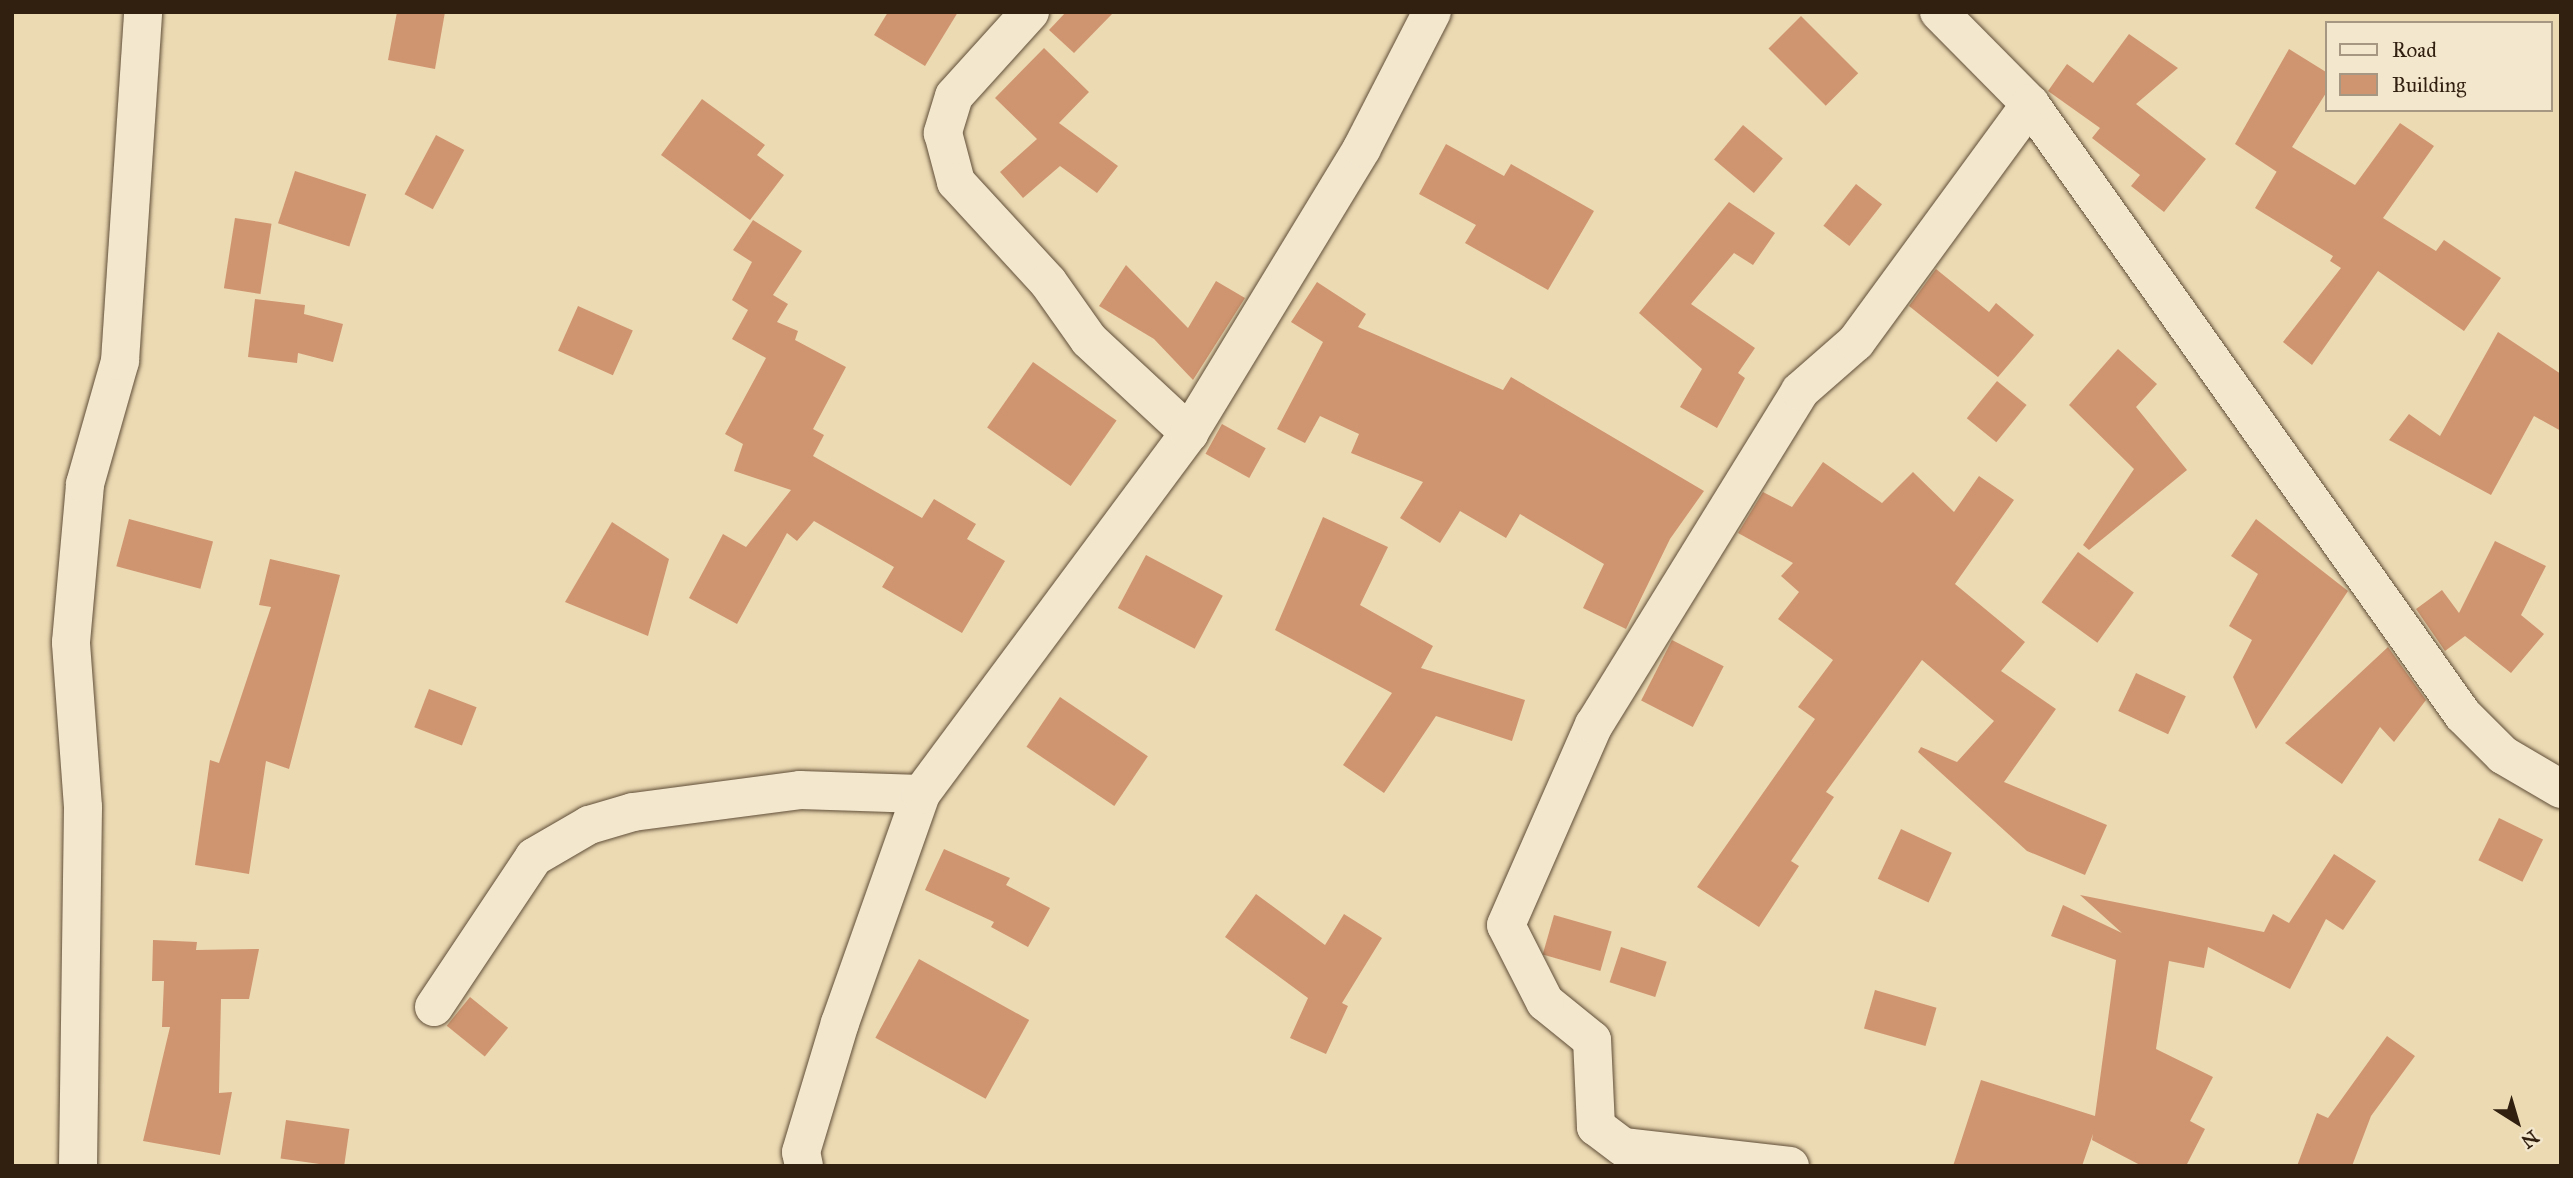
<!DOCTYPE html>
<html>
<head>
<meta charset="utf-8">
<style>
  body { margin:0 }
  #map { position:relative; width:2573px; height:1178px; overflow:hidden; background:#ecdab3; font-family:"IM FELL Great Primer",serif }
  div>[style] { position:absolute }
  .building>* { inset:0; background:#cf9570; transform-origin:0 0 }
  .roads { filter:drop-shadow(0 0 2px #604e38) drop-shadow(0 0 2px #604e38) }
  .minor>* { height:38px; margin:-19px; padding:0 19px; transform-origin:19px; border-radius:19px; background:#f3e7ce }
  span { translate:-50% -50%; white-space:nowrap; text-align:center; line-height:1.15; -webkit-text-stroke:7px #f3e7ce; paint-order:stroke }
  .frame { position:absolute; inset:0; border:14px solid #311f0f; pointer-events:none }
  .legend { position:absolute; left:2325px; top:21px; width:228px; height:91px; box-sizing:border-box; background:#f3e7ce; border:2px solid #a59782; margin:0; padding:9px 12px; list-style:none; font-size:21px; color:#311f0f }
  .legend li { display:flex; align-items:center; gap:14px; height:35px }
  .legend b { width:35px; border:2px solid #a59782 }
  .north { position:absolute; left:2482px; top:1087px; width:70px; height:70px; -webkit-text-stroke:5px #f3e7ce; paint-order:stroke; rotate:143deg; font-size:19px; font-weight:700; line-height:28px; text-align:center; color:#311f0f }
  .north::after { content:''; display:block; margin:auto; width:24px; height:32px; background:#311f0f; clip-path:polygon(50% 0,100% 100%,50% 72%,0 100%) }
</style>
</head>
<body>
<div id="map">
  <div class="building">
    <div style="clip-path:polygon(397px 12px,445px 12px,435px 69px,388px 60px)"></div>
    <div style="clip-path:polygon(888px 12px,958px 12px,925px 66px,874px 35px)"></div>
    <div style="clip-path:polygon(1066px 12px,1114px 12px,1074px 53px,1049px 30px)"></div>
    <div style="left:1801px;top:16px;width:81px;height:46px;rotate:45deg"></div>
    <div style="clip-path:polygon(2129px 34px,2178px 68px,2136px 104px,2206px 159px,2164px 212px,2131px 186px,2140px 175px,2092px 138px,2100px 128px,2048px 91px,2067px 64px,2093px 83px)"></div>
    <div style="clip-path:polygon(1044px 48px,1089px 92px,1059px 123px,1118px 166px,1097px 193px,1060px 166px,1023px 198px,1000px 172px,1037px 139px,995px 98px)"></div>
    <div style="clip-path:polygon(2289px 49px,2326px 72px,2326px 93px,2292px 147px,2355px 185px,2400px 123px,2434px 146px,2383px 218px,2436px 251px,2444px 240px,2501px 278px,2464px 331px,2378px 271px,2312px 365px,2283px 342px,2341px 268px,2330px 261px,2333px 256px,2255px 208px,2286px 156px,2277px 172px,2235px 144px)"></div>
    <div style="clip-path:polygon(702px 99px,765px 145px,757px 155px,784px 175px,750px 220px,661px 155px)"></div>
    <div style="left:1743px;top:125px;width:52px;height:45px;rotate:40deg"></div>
    <div style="left:436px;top:135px;width:32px;height:67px;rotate:28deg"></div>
    <div style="clip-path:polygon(1446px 144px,1504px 176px,1511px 164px,1594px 211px,1548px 290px,1465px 243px,1476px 225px,1419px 194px)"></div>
    <div style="left:295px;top:171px;width:75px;height:55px;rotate:18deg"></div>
    <div style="left:1856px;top:184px;width:33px;height:53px;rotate:38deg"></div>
    <div style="clip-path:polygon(1729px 202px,1775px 233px,1753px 265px,1734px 253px,1691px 304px,1755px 348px,1738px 373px,1745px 378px,1717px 428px,1680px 407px,1702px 369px,1639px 313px)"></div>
    <div style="left:235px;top:218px;width:37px;height:71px;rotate:9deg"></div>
    <div style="clip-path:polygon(753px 220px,802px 251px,773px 295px,788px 304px,777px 322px,798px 331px,795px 340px,846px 367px,813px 429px,824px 435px,813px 456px,922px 518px,934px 499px,976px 524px,967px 539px,1005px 561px,962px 633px,882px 587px,894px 567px,814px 521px,797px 541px,787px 533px,737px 624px,689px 598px,723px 534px,746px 547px,791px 490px,734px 471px,743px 444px,725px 434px,766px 358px,732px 339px,748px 310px,732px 300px,752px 262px,733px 250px)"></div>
    <div style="clip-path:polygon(1126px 265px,1188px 328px,1216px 281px,1245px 298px,1193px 380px,1154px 339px,1099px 306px)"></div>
    <div style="clip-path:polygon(1936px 269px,1989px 312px,1996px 303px,2034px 335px,1998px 377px,1909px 306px)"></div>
    <div style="clip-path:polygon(1317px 282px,1366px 314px,1358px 327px,1503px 390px,1511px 377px,1704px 491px,1670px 539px,1626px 629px,1583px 608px,1604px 564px,1520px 514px,1506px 538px,1460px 511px,1440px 543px,1400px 518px,1423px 482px,1351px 453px,1359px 434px,1320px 416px,1305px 443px,1277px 429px,1323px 342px,1291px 322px)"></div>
    <div style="clip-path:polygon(255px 299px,305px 305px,304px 314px,343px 324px,333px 362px,298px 353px,297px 363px,248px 357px)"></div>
    <div style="left:578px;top:306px;width:60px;height:49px;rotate:24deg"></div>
    <div style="clip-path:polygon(2498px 332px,2561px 374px,2561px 431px,2534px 416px,2491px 495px,2389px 440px,2409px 414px,2440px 436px)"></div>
    <div style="clip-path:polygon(2118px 349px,2157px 384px,2136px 407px,2187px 470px,2089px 550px,2083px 545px,2134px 469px,2069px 405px)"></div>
    <div style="left:1033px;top:362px;width:102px;height:80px;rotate:35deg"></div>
    <div style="left:1997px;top:381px;width:38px;height:48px;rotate:39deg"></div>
    <div style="left:1222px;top:424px;width:50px;height:34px;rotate:29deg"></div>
    <div style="clip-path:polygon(1823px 462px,1882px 503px,1913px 472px,1954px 512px,1979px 476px,2014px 500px,1955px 584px,2025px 642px,2001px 671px,2056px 709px,2004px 782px,2107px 825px,2085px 875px,2027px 851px,1918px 752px,1921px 747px,1957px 762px,1994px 721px,1922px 660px,1826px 792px,1834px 797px,1791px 861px,1799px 866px,1759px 927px,1697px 887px,1815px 719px,1798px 707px,1833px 660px,1778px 619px,1799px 592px,1781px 576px,1793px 563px,1738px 533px,1763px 492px,1792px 507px)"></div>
    <div style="clip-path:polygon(1323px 517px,1388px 547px,1360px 605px,1433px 646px,1421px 668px,1525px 700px,1512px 741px,1436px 716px,1384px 793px,1343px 765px,1392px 693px,1275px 630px)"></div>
    <div style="left:129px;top:519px;width:87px;height:49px;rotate:15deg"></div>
    <div style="clip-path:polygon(2256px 519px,2348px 591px,2256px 729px,2233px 677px,2252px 640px,2229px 626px,2258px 574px,2231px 556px)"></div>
    <div style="clip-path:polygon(612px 522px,669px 559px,648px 636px,565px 602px)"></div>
    <div style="clip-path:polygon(2495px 541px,2546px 566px,2521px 615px,2544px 634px,2511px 673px,2465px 636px,2445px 651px,2416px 609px,2442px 590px,2459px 613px)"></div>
    <div style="left:2078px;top:552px;width:69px;height:62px;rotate:36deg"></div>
    <div style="left:1146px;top:555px;width:87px;height:60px;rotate:28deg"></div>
    <div style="clip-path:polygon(270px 559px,340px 575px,289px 769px,266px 761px,249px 874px,195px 865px,210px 760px,219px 763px,271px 607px,259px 605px)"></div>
    <div style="left:1672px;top:640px;width:58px;height:68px;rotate:27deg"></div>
    <div style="clip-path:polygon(2388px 647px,2426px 700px,2394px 742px,2380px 727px,2342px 784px,2285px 743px)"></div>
    <div style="left:2136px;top:673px;width:55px;height:42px;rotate:25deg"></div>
    <div style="left:429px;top:689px;width:51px;height:41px;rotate:21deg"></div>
    <div style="left:1060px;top:697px;width:106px;height:60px;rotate:34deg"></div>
    <div style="left:2499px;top:818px;width:49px;height:47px;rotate:26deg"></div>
    <div style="left:1901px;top:829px;width:56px;height:55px;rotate:25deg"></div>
    <div style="clip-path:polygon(944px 849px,1010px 878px,1006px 885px,1050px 908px,1028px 947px,991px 927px,994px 922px,925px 890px)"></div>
    <div style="clip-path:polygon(2334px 854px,2376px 881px,2343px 930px,2326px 919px,2290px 989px,2208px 947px,2204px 968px,2169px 961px,2156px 1049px,2213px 1077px,2190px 1121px,2205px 1129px,2186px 1166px,2142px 1166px,2092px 1140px,2093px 1134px,2082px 1166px,1953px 1166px,1981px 1080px,2095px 1116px,2116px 960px,2051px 936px,2063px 905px,2122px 933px,2080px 895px,2264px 932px,2273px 914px,2289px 923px)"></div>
    <div style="clip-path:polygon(1256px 894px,1325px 945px,1344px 914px,1382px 938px,1342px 1003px,1348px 1006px,1326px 1054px,1290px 1038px,1308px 998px,1225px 937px)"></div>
    <div style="left:1554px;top:915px;width:60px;height:41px;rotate:16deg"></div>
    <div style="clip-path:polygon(153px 940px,197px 942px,196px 950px,259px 949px,249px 999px,221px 999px,219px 1093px,232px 1092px,220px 1155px,143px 1141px,170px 1027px,162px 1027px,164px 981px,152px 981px)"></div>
    <div style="left:1621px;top:947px;width:48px;height:37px;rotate:18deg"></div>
    <div style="left:919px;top:959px;width:126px;height:90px;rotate:29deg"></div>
    <div style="left:1875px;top:990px;width:64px;height:40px;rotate:16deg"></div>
    <div style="left:470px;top:997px;width:49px;height:37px;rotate:39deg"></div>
    <div style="clip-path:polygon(2387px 1036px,2415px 1056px,2371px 1116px,2352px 1166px,2297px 1166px,2317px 1113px,2328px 1118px)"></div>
    <div style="left:286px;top:1120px;width:64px;height:39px;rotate:8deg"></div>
  </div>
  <div class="roads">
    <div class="minor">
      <div style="left:1030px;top:12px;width:113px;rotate:132.1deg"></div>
      <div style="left:954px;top:96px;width:39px;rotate:107deg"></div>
      <div style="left:943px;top:133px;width:51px;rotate:75.1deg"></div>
      <div style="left:956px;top:182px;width:136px;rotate:47.4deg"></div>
      <div style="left:1048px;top:282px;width:71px;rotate:54.7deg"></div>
      <div style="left:1089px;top:340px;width:137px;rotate:42.9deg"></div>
      <div style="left:1939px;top:12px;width:129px;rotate:45.3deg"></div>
      <div style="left:2030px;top:104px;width:749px;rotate:54.68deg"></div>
      <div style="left:2463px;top:715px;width:57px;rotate:45deg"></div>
      <div style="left:2503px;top:755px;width:67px;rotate:30.4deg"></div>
      <div style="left:434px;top:1007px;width:180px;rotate:-56.3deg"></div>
      <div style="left:534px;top:857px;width:64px;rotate:-30.2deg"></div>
      <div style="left:589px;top:825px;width:46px;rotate:-16.5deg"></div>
      <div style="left:633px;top:812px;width:168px;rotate:-7.5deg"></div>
      <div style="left:800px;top:790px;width:121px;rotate:1.9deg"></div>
      <div style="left:78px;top:1166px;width:359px;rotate:-89.2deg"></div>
      <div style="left:83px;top:807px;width:165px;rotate:-94.2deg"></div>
      <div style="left:71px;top:642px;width:159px;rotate:-84.9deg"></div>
      <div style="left:85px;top:484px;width:128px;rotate:-74.1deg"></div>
      <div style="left:120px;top:361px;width:350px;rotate:-86.2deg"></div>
      <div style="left:804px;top:1166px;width:14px;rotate:-102deg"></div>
      <div style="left:801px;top:1152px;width:135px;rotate:-73.2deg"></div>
      <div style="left:840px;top:1023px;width:243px;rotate:-70.5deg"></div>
      <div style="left:921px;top:794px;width:450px;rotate:-53.4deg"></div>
      <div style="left:1189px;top:433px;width:333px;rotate:-58.7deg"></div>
      <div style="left:1362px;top:148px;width:153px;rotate:-62.8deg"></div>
      <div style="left:1790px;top:1166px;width:168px;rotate:-173.5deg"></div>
      <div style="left:1623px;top:1147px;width:34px;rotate:-143deg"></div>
      <div style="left:1596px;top:1127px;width:87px;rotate:-92.6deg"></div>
      <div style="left:1592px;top:1040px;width:60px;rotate:-141deg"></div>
      <div style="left:1545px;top:1002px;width:86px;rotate:-116.9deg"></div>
      <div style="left:1506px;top:925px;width:219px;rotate:-66.3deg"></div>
      <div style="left:1594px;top:725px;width:392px;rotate:-58.3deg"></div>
      <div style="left:1800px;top:391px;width:74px;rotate:-41.2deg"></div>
      <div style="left:1856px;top:342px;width:295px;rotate:-53.8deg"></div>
    </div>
  </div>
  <div class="frame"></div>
  <ul class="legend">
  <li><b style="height:9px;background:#f3e7ce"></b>Road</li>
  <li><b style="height:19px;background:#cf9570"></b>Building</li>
  </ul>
  <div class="north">N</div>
</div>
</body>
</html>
